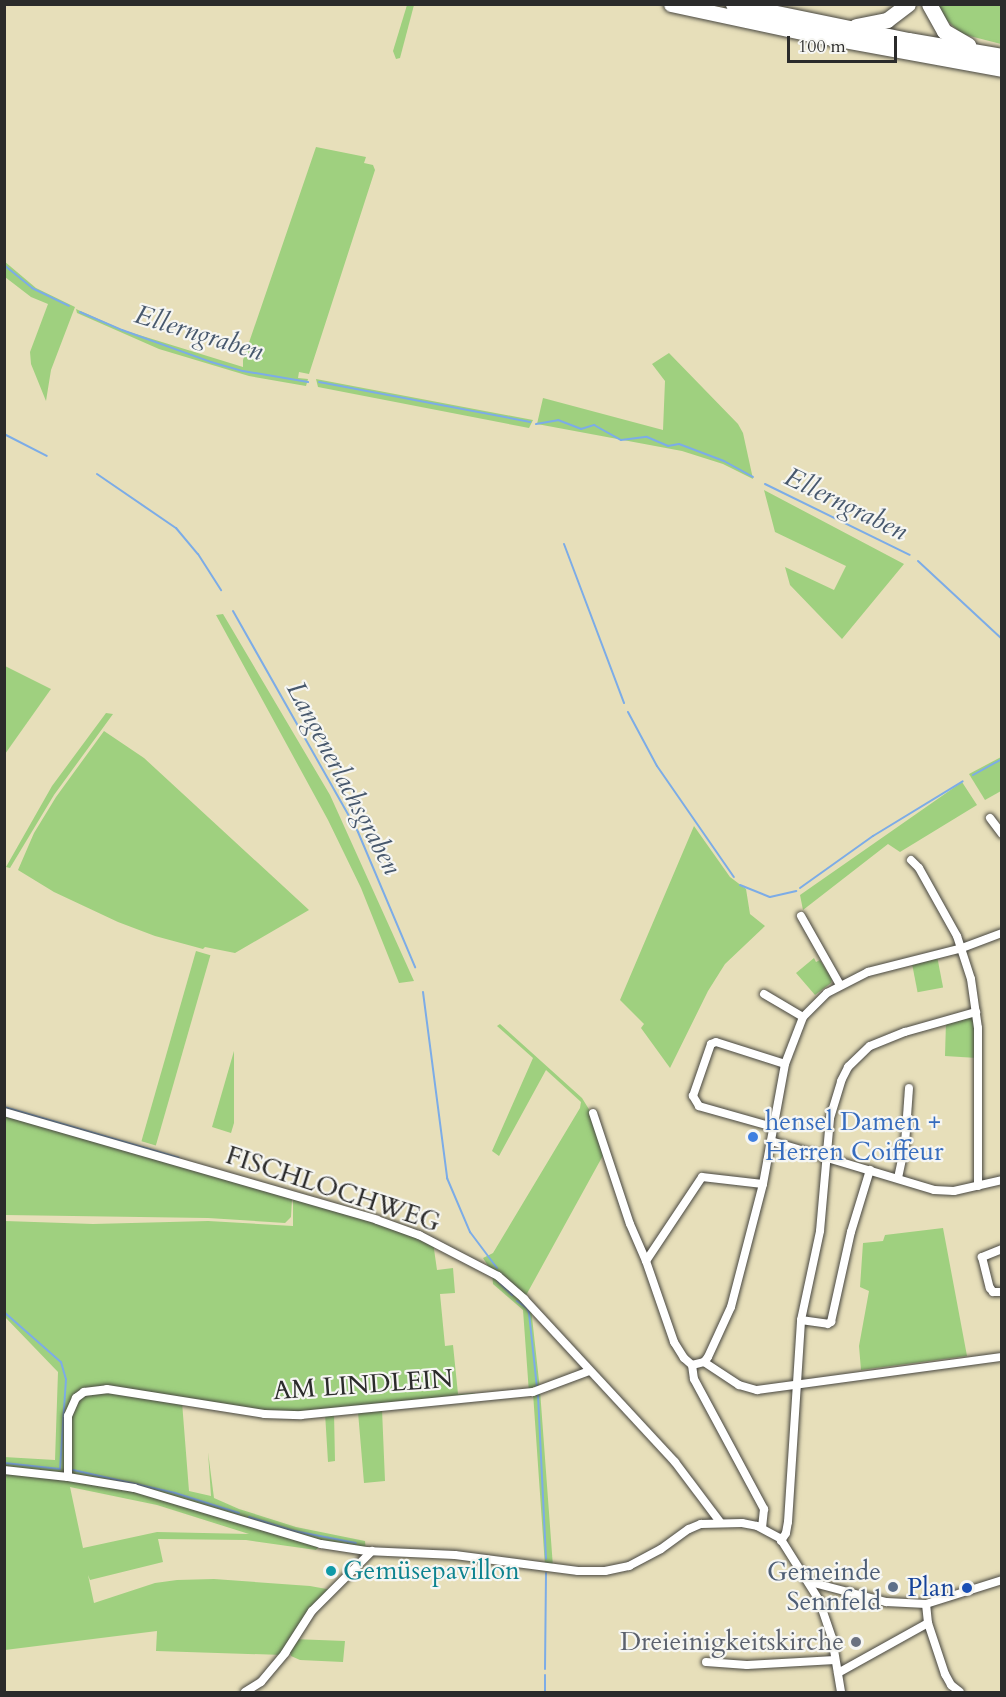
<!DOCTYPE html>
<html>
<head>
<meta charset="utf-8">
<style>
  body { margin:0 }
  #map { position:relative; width:1006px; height:1697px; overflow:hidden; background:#e7dfba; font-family:Cardo,serif }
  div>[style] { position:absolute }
  .green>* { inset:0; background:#9fd07f; transform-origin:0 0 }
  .stream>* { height:2px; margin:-1px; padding:0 1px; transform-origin:1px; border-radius:1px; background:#7cace7 }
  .roads { filter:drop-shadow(0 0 2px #474640) drop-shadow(0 0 2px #474640) }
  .street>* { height:8px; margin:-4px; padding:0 4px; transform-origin:4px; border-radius:4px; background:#fff }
  .highway>* { height:15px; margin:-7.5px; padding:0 7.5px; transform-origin:7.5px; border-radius:7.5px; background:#fff }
  .dots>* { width:16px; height:16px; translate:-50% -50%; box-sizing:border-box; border:3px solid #f6f6f2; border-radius:50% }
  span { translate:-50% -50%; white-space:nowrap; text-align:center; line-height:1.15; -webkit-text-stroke:4.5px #f6f6f2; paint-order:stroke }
  .shop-label { font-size:26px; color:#366cbe }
  .left { translate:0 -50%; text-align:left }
  .street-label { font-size:26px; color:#2b2b2b }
  .culture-label { font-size:26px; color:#0d838f }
  .service-label { font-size:26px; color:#4e5e75 }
  .right { translate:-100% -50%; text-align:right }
  .transit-label { font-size:26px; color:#164399 }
  .worship-label { font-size:26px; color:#5b616d }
  .water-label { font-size:27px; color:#47586d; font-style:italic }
  .frame { position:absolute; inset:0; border:6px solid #2b2b2b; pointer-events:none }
  .scale { position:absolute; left:787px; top:36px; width:110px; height:27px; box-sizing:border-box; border:3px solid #2b2b2b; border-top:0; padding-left:8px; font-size:18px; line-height:21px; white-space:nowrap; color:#2b2b2b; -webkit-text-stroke:4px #f6f6f2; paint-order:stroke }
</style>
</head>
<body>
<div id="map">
  <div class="green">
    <div style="clip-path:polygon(407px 5px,414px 5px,400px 58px,396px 59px,393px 51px)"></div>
    <div style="clip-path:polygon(938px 5px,1001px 5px,1001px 44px,962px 34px,944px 18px)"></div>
    <div style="clip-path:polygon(316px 147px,366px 157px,364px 163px,373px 165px,375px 170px,309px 374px,299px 372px,298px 378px,308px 379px,306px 386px,249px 376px,159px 349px,77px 313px,76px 309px,123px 330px,243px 367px,243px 360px)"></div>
    <div style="clip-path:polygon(4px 261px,36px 288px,75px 307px,51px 370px,46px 401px,31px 364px,30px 352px,48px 304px,31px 297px,5px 277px)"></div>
    <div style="clip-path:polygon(669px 353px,738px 424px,743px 433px,753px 479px,723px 464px,682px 451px,537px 424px,543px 398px,663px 430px,665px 381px,652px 364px)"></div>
    <div style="clip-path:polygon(316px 379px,533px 420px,529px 428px,318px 387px)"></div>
    <div style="clip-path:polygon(764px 490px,904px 564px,842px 639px,790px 585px,785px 567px,834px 590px,846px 566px,775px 532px)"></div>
    <div style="clip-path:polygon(223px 614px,330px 795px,414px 981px,399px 983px,361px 888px,328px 820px,216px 615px)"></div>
    <div style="clip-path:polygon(5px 666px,51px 689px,5px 754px)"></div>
    <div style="clip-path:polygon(106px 713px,113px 714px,54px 795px,10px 868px,6px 867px,52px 786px)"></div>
    <div style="clip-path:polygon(104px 731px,144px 758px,309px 910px,235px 953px,205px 947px,203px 949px,155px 936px,118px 922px,54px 892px,18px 870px,34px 833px,56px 797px)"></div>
    <div style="clip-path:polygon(1001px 757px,1001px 791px,985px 800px,969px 774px)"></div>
    <div style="clip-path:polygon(962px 782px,977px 805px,900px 852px,888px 844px,803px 910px,800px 895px)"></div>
    <div style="clip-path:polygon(694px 826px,730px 877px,746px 889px,750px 914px,765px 926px,725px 964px,708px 991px,670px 1068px,641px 1028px,644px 1024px,620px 1000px)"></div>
    <div style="left:196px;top:951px;width:15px;height:198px;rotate:16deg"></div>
    <div style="left:937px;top:956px;width:32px;height:26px;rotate:79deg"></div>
    <div style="clip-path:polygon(814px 958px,816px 962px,820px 960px,832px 979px,831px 983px,815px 995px,796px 973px)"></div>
    <div style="clip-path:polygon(975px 1012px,977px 1058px,945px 1056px,946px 1021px)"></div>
    <div style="clip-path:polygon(500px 1024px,582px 1098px,590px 1111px,589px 1116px,593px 1113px,606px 1150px,524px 1299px,531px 1308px,540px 1390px,553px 1567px,545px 1566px,533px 1393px,529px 1393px,523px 1310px,493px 1284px,492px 1272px,483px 1258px,493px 1253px,580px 1108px,581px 1102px,546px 1070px,499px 1156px,492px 1151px,533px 1058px,497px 1026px)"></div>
    <div style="clip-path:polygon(234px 1051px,234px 1123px,231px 1133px,212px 1127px)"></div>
    <div style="clip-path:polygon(4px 1114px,292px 1199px,291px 1217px,285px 1223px,208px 1218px,5px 1215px)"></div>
    <div style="clip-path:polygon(evenodd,293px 1197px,433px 1242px,437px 1270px,453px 1268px,455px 1293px,440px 1294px,445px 1346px,453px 1345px,458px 1394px,475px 1393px,477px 1398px,382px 1409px,385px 1481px,364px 1483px,358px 1412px,334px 1412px,335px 1461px,328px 1462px,325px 1413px,301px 1415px,182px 1402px,189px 1491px,211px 1496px,208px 1452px,214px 1498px,239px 1509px,296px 1527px,365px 1541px,366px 1551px,321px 1543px,316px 1550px,246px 1540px,158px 1539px,163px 1562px,90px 1580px,88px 1575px,94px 1603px,155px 1583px,177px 1580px,214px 1579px,310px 1586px,332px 1590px,293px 1639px,345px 1641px,343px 1662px,300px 1660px,291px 1656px,290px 1652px,283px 1655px,156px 1651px,157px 1631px,5px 1650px,4px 1457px,55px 1460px,58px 1372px,5px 1317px,5px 1221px,93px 1224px,208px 1221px,293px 1226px,293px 1197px,70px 1487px,157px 1505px,249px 1534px,157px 1532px,83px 1548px,70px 1487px)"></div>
    <div style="clip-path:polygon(943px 1228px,967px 1356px,861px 1370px,859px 1346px,869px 1291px,860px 1287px,863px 1243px,883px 1241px,885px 1235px)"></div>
  </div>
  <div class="stream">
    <div style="left:4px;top:265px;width:36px;rotate:39deg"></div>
    <div style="left:32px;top:288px;width:41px;rotate:25.9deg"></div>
    <div style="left:80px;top:312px;width:46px;rotate:23.2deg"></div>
    <div style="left:122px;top:330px;width:95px;rotate:19.8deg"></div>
    <div style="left:211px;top:362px;width:33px;rotate:16deg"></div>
    <div style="left:243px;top:371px;width:66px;rotate:9.6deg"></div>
    <div style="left:319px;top:382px;width:215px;rotate:10.7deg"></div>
    <div style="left:536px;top:424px;width:22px;rotate:-10deg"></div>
    <div style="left:558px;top:420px;width:25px;rotate:21deg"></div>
    <div style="left:581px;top:429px;width:14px;rotate:-17deg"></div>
    <div style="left:594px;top:425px;width:31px;rotate:29deg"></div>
    <div style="left:621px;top:440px;width:26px;rotate:-7deg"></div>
    <div style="left:647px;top:437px;width:23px;rotate:23deg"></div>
    <div style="left:668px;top:446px;width:11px;rotate:-10deg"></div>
    <div style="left:679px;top:444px;width:48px;rotate:20.7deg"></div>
    <div style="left:724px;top:461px;width:33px;rotate:29deg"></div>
    <div style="left:4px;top:434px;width:48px;rotate:27.1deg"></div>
    <div style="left:97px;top:474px;width:96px;rotate:34.4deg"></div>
    <div style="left:176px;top:528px;width:34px;rotate:50deg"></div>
    <div style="left:198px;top:554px;width:43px;rotate:57.4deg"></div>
    <div style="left:765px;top:484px;width:161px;rotate:26.1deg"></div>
    <div style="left:564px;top:544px;width:170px;rotate:69.3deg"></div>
    <div style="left:918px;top:561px;width:115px;rotate:42.9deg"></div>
    <div style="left:233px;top:611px;width:254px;rotate:60.5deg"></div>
    <div style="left:358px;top:832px;width:147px;rotate:67.1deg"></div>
    <div style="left:628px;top:712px;width:61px;rotate:61.8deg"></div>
    <div style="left:657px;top:766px;width:135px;rotate:55.3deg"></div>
    <div style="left:973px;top:775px;width:33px;rotate:-29deg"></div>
    <div style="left:740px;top:885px;width:32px;rotate:22deg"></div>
    <div style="left:770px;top:897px;width:27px;rotate:-13deg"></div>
    <div style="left:800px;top:888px;width:90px;rotate:-35.5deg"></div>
    <div style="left:873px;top:836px;width:105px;rotate:-31.4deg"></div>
    <div style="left:423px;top:992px;width:188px;rotate:82.6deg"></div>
    <div style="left:447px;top:1178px;width:59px;rotate:66.9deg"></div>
    <div style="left:470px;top:1232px;width:45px;rotate:53.1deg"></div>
    <div style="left:4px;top:1107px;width:182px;rotate:16.2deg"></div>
    <div style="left:498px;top:1281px;width:20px;rotate:45deg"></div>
    <div style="left:517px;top:1301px;width:12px;rotate:35deg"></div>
    <div style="left:527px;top:1308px;width:5px;rotate:68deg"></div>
    <div style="left:529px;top:1313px;width:75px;rotate:83.9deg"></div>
    <div style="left:4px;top:1312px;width:76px;rotate:41.3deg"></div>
    <div style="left:61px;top:1362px;width:18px;rotate:74deg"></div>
    <div style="left:66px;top:1379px;width:90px;rotate:93.8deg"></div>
    <div style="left:60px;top:1469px;width:56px;rotate:-173.9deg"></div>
    <div style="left:538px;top:1395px;width:164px;rotate:87.2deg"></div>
    <div style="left:73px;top:1470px;width:105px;rotate:12.7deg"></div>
    <div style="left:175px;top:1493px;width:67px;rotate:17.4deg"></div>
    <div style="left:249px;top:1517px;width:47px;rotate:17.3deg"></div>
    <div style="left:294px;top:1531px;width:63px;rotate:11deg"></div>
    <div style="left:545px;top:1669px;width:96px;rotate:-89.4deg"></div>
    <div style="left:545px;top:1675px;width:17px;rotate:90deg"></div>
  </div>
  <div class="roads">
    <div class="street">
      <div style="left:990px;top:818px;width:20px;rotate:53deg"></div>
      <div style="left:911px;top:860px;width:11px;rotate:45deg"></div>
      <div style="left:919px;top:868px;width:78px;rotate:60.8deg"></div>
      <div style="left:957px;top:936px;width:45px;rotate:72deg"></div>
      <div style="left:971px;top:979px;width:49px;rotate:81.9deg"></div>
      <div style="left:978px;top:1028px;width:158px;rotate:90deg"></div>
      <div style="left:801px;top:916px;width:79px;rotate:60.5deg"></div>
      <div style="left:764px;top:994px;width:45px;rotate:30.5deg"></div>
      <div style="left:4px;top:1112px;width:388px;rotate:16.1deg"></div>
      <div style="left:377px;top:1220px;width:45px;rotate:19.7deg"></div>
      <div style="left:419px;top:1235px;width:89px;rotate:27.4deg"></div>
      <div style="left:498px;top:1276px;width:35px;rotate:41deg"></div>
      <div style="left:524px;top:1299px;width:222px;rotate:47.2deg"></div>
      <div style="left:675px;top:1462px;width:75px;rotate:53.1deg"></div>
      <div style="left:593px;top:1113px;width:117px;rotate:71.6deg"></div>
      <div style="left:630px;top:1224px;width:40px;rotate:66.6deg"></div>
      <div style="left:646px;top:1261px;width:86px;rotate:70.9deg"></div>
      <div style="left:674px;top:1342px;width:19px;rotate:58deg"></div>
      <div style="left:684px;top:1358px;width:11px;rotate:41deg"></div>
      <div style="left:692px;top:1365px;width:14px;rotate:82deg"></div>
      <div style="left:694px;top:1379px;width:148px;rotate:61.7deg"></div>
      <div style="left:764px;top:1509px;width:18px;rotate:96deg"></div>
      <div style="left:773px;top:1127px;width:77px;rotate:-164.2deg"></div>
      <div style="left:699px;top:1106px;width:12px;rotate:-121deg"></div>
      <div style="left:693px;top:1096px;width:55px;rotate:-70.9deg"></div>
      <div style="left:711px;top:1044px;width:5px;rotate:-22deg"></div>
      <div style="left:716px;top:1042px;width:72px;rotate:17.7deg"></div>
      <div style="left:771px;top:1141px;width:170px;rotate:16.7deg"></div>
      <div style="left:934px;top:1190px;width:20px;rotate:3deg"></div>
      <div style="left:954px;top:1191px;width:49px;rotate:-12.9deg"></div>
      <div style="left:898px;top:1178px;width:35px;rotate:-78deg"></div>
      <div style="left:905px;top:1144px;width:56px;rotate:-85.9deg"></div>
      <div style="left:1002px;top:1249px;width:22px;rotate:158deg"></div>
      <div style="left:982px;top:1257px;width:32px;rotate:76deg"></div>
      <div style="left:990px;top:1288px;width:5px;rotate:53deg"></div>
      <div style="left:993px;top:1292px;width:9px"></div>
      <div style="left:646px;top:1261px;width:101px;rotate:-56.3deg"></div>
      <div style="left:702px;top:1177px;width:61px;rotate:6.5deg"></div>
      <div style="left:801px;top:1320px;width:27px;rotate:8deg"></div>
      <div style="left:828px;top:1324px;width:4px;rotate:-34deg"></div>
      <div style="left:831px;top:1322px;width:92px;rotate:-77.5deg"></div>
      <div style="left:851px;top:1232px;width:65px;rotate:-73deg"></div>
      <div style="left:704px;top:1362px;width:42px;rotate:33.3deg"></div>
      <div style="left:739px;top:1385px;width:19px;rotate:16deg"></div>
      <div style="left:757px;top:1390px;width:247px;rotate:-7.7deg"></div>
      <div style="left:692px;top:1365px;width:12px;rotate:-14deg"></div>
      <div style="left:704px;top:1362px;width:6px;rotate:-51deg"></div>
      <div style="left:708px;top:1357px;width:55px;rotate:-65.3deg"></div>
      <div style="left:731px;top:1307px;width:127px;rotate:-75.4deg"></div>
      <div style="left:763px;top:1184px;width:122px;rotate:-79.6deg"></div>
      <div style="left:785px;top:1064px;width:50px;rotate:-69deg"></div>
      <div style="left:803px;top:1017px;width:34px;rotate:-45deg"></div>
      <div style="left:827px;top:993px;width:46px;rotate:-27.1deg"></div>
      <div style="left:868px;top:972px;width:97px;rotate:-14.3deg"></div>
      <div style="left:962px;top:948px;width:43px;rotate:-20.6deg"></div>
      <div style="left:4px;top:1470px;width:64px;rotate:6.2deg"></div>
      <div style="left:68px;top:1477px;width:67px;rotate:9.5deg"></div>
      <div style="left:134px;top:1488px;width:195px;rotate:16.7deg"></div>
      <div style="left:321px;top:1544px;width:46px;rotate:8.8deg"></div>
      <div style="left:366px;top:1551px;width:89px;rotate:2.6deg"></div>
      <div style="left:455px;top:1555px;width:124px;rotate:7.4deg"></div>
      <div style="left:578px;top:1571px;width:27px"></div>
      <div style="left:605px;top:1571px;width:25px;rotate:-12deg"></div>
      <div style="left:629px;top:1566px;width:36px;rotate:-28deg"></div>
      <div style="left:661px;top:1549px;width:34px;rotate:-36deg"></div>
      <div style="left:689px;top:1529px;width:13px;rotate:-23deg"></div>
      <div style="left:701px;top:1524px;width:41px;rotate:-1.4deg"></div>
      <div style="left:742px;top:1523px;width:15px;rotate:11deg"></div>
      <div style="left:757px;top:1526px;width:26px;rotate:28deg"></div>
      <div style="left:780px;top:1538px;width:73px;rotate:57.8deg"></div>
      <div style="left:819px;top:1600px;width:40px;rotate:71.1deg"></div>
      <div style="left:832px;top:1638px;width:55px;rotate:80.5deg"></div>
      <div style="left:68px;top:1477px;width:61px;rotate:-90deg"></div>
      <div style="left:68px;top:1416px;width:20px;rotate:-66deg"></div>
      <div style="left:76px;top:1398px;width:10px;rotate:-37deg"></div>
      <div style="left:84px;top:1392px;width:23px;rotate:-7deg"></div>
      <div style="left:107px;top:1389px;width:159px;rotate:9deg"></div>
      <div style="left:264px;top:1414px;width:37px;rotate:2deg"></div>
      <div style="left:301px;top:1415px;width:233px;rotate:-5.7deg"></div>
      <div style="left:533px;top:1392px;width:60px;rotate:-20.6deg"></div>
      <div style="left:781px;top:1541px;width:9px;rotate:-58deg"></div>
      <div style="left:786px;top:1533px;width:11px;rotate:-80deg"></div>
      <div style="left:788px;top:1522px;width:202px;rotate:-86.3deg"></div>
      <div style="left:801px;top:1320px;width:91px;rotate:-77.9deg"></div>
      <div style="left:820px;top:1231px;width:113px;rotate:-84.9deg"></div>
      <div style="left:830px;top:1118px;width:39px;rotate:-73deg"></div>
      <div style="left:841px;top:1081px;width:16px;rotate:-63deg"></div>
      <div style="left:848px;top:1067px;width:30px;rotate:-44deg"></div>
      <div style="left:870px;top:1046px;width:38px;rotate:-22deg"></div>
      <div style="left:905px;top:1032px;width:74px;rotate:-15.7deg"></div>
      <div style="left:810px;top:1582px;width:79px;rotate:14.7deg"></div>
      <div style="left:886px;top:1602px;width:40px;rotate:2.9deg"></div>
      <div style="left:926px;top:1604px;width:80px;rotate:-17.5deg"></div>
      <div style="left:926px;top:1604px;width:19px;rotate:84deg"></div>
      <div style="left:928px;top:1623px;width:54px;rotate:71.6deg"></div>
      <div style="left:945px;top:1674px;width:13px;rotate:61deg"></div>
      <div style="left:951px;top:1685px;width:11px;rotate:38deg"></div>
      <div style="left:706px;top:1662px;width:41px;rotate:4.2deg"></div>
      <div style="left:747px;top:1665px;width:88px;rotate:-3.3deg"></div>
      <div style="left:838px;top:1673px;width:103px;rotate:-29.1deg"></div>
      <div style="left:245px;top:1692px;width:19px;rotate:-32deg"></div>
      <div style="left:261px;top:1682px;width:38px;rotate:-50deg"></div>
      <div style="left:285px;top:1653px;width:50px;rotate:-57.3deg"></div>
      <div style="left:312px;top:1611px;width:85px;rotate:-45deg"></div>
    </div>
    <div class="highway">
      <div style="left:671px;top:4px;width:138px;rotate:12.1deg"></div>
      <div style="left:806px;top:33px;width:199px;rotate:10.4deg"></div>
      <div style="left:733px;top:4px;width:179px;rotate:11.6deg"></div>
      <div style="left:908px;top:40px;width:95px;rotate:9.7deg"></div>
      <div style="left:929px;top:4px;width:31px;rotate:61deg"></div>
      <div style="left:944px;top:31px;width:28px;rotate:30deg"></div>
      <div style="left:856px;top:26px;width:32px;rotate:-11deg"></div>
      <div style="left:887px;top:20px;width:26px;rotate:-37deg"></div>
    </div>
  </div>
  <div class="dots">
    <div style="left:753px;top:1137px;background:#3f7fe0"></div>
    <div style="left:331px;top:1571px;background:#0f9aa8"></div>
    <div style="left:893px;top:1587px;background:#5c6f8a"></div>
    <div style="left:967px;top:1588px;background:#1a4fb4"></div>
    <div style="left:856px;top:1642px;background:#6b7280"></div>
  </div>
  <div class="shop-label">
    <span class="left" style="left:765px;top:1137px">hensel Damen +<br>Herren Coiffeur</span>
  </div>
  <div class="street-label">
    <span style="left:333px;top:1189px;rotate:18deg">FISCHLOCHWEG</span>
    <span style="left:363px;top:1385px;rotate:-4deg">AM LINDLEIN</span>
  </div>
  <div class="culture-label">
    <span class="left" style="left:343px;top:1571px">Gemüsepavillon</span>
  </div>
  <div class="service-label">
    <span class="right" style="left:881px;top:1587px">Gemeinde<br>Sennfeld</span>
  </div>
  <div class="transit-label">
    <span class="right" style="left:955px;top:1588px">Plan</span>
  </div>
  <div class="worship-label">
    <span class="right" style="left:844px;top:1642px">Dreieinigkeitskirche</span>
  </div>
  <div class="water-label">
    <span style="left:199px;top:333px;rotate:17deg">Ellerngraben</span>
    <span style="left:846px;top:504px;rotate:26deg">Ellerngraben</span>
    <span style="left:344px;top:778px;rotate:62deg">Langenerlachsgraben</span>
  </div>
  <div class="frame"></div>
  <div class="scale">100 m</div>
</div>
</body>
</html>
